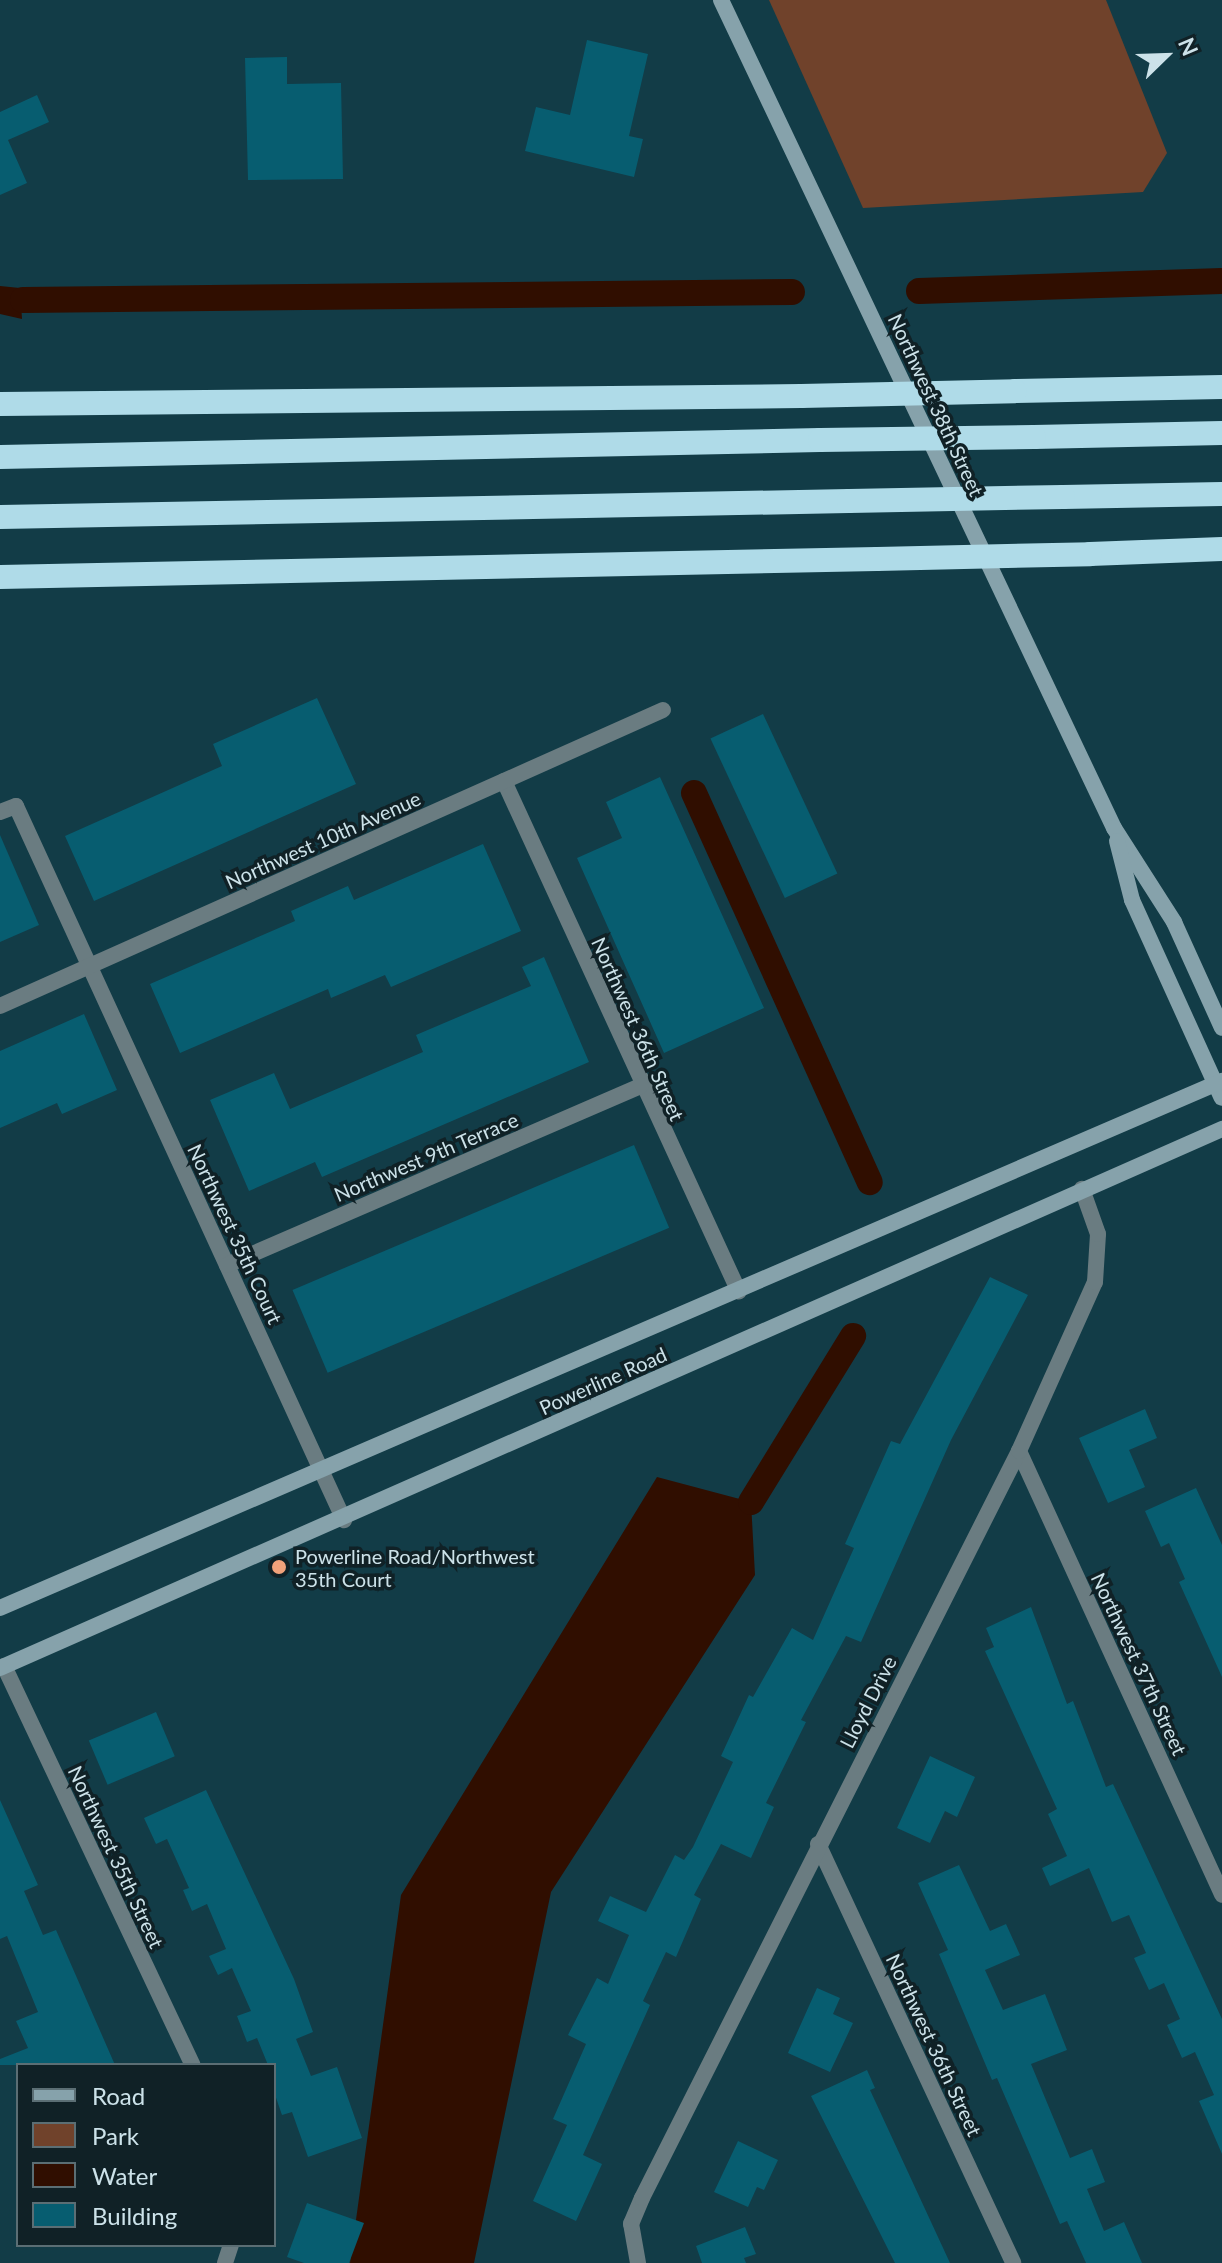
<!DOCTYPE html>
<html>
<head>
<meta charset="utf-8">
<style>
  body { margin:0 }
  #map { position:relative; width:1222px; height:2263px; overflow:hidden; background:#123c47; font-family:Lato,sans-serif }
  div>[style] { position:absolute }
  .green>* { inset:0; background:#70422b }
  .water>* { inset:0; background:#300e00 }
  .canal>* { height:26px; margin:-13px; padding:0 13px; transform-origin:13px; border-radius:13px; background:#300e00 }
  .building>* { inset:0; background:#075d70; transform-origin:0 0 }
  .street>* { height:16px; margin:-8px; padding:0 8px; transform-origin:8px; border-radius:8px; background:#6a7c81 }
  .secondary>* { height:16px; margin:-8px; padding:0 8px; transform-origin:8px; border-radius:8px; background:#86a2ab }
  .highway>* { height:24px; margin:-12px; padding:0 12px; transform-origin:12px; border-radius:12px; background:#afdbe8 }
  .highway-bridge>* { height:24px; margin:-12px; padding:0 12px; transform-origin:12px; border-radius:12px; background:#afdbe8 }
  .dots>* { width:22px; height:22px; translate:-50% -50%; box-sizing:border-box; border:4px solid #102126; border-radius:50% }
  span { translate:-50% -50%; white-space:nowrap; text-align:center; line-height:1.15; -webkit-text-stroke:7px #102126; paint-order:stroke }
  .street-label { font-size:20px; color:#cce2e9 }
  .poi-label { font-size:20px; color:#cce2e9 }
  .left { translate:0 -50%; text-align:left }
  .legend { position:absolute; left:16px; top:2063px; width:260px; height:184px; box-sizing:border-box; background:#102126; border:2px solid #5b6e74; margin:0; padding:10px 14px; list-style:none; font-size:24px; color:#cce2e9 }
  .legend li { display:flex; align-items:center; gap:16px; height:40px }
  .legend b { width:40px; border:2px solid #5b6e74 }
  .north { position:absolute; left:1126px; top:16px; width:80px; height:80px; -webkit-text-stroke:6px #102126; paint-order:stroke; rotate:67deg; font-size:22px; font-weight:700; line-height:32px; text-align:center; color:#cce2e9 }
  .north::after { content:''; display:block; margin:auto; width:28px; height:36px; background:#cce2e9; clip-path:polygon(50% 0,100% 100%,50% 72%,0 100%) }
</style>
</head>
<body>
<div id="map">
  <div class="green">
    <div style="clip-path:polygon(769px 0,1106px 0,1167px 153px,1143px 192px,863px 208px)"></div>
  </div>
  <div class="water">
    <div style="clip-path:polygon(0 286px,20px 288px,22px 319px,0 314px)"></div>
    <div style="clip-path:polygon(657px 1477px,751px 1502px,755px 1575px,551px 1892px,474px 2263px,350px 2263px,401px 1895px)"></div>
  </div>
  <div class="canal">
    <div style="left:919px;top:291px;width:303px;rotate:-1.9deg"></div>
    <div style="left:23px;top:300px;width:769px;rotate:-0.6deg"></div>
    <div style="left:694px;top:793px;width:427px;rotate:65.7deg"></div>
    <div style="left:751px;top:1502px;width:195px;rotate:-58.4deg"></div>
  </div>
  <div class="building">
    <div style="clip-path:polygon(587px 40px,648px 54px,629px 136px,643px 139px,634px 177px,525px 151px,536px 107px,570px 115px)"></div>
    <div style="clip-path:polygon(287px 57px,287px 84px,341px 83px,343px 179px,248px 180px,245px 58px)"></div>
    <div style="clip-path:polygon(37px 95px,49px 122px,8px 140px,27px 183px,0 195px,0 112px)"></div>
    <div style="clip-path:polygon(317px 698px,356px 784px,94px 901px,65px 836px,222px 766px,213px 744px)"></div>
    <div style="left:763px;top:714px;width:176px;height:58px;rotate:65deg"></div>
    <div style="clip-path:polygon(660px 777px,764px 1008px,664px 1053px,577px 858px,622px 838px,606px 802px)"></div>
    <div style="clip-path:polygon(0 835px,39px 925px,0 942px)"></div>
    <div style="clip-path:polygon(483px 844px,521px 931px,391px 987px,385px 975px,331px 998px,328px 989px,180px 1053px,150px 984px,295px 921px,291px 911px,348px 886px,354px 900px)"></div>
    <div style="clip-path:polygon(544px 957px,589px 1062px,322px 1177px,315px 1162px,249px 1191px,210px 1100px,274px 1073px,290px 1109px,423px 1052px,416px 1035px,531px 986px,522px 967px)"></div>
    <div style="clip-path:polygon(84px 1014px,117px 1090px,62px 1114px,57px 1103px,0 1128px,0 1051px)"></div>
    <div style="left:634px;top:1145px;width:90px;height:371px;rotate:67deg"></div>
    <div style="clip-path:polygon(990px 1277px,1028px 1295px,951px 1440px,861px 1642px,846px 1636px,801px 1720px,806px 1722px,766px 1803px,774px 1807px,751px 1858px,721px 1844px,694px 1895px,701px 1899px,676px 1957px,666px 1952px,643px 2001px,650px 2005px,583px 2155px,602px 2164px,576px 2221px,533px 2201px,567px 2125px,553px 2119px,586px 2044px,568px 2035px,597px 1978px,608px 1984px,629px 1935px,598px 1921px,610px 1896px,646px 1912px,675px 1855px,684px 1860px,693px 1847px,733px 1762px,721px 1756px,749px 1695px,753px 1697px,792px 1628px,813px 1640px,854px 1548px,845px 1544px,891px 1441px,900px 1444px)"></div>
    <div style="clip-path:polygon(1145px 1409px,1157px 1438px,1129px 1450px,1145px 1487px,1108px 1503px,1079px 1438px)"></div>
    <div style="clip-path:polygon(1196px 1488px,1222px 1545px,1222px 1677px,1179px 1582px,1185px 1579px,1169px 1543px,1161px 1547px,1145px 1511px)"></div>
    <div style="clip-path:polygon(1031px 1607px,1067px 1704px,1073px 1701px,1106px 1787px,1113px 1784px,1222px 2019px,1222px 2154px,1199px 2101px,1214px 2095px,1195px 2052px,1182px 2058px,1167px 2025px,1180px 2019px,1164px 1983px,1149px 1990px,1134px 1958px,1146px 1953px,1129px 1915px,1112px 1922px,1089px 1868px,1050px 1886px,1042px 1868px,1067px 1856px,1048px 1814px,1057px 1809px,985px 1651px,994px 1647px,986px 1628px)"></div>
    <div style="left:156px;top:1712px;width:48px;height:73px;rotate:67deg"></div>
    <div style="clip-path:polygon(930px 1756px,975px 1777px,957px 1817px,945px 1811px,930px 1843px,897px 1828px)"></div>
    <div style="clip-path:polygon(206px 1790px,294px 1979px,313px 2032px,296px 2039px,311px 2076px,337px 2067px,362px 2138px,308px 2157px,292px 2112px,282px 2115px,274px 2092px,274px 2065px,268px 2065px,257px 2038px,247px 2042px,237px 2016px,251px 2011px,232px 1968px,218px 1975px,209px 1956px,226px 1949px,207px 1904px,192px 1911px,183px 1890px,189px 1888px,167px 1839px,156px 1844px,144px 1818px)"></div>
    <div style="clip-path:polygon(0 1800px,38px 1885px,24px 1891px,43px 1935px,56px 1930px,115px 2065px,0 2065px,0 2059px,28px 2048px,16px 2021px,38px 2012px,7px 1936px,0 1939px)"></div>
    <div style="clip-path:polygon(959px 1865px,990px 1931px,1006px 1924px,1020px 1955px,985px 1970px,1003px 2010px,1045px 1994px,1067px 2050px,1031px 2064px,1070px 2158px,1092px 2149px,1105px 2182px,1087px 2189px,1104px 2231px,1124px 2222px,1142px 2263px,1086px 2263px,1067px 2221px,1060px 2224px,997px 2078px,992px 2080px,939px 1954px,948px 1950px,918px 1883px)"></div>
    <div style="clip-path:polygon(817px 1988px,840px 1998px,833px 2014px,853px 2023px,830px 2072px,788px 2053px)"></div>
    <div style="clip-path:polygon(867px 2070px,875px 2088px,870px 2090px,950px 2263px,895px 2263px,811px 2096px)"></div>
    <div style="clip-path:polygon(738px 2141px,778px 2160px,764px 2190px,757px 2187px,748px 2207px,714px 2192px)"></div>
    <div style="clip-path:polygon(307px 2203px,364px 2223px,349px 2263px,304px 2263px,287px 2257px)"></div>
    <div style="clip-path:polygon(745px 2227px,756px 2254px,744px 2258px,746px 2263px,702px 2263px,696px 2246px)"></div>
  </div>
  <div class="street">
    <div style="left:504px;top:781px;width:562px;rotate:65.3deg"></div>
    <div style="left:0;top:812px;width:17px;rotate:-21deg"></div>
    <div style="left:16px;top:806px;width:786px;rotate:65.33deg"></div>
    <div style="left:0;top:1006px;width:726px;rotate:-24.06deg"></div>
    <div style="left:227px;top:1265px;width:451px;rotate:-23.4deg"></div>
    <div style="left:1019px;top:1451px;width:488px;rotate:65.4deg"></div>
    <div style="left:4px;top:1666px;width:441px;rotate:64.7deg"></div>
    <div style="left:818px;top:1844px;width:462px;rotate:65deg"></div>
    <div style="left:225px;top:2263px;width:19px;rotate:-72deg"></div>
    <div style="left:638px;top:2263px;width:40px;rotate:-100deg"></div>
    <div style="left:631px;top:2224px;width:28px;rotate:-67deg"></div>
    <div style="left:642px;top:2198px;width:837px;rotate:-63.22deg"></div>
    <div style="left:1019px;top:1451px;width:185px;rotate:-65.8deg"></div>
    <div style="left:1095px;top:1282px;width:48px;rotate:-86.4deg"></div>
    <div style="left:1098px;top:1234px;width:48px;rotate:-109.6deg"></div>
  </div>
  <div class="secondary">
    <div style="left:721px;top:0;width:917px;rotate:64.61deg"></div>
    <div style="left:1114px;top:828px;width:112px;rotate:57.4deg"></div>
    <div style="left:1174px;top:922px;width:116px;rotate:65.6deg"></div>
    <div style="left:1117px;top:841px;width:61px;rotate:75.7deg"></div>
    <div style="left:1132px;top:900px;width:217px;rotate:65.6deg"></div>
    <div style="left:0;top:1608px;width:1331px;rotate:-23.33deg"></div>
    <div style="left:0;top:1668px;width:1336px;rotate:-23.8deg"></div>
  </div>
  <div class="highway">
    <div style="left:1015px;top:391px;width:207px;rotate:-1.1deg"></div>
    <div style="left:0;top:404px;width:801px;rotate:-0.57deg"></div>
    <div style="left:1034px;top:437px;width:188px;rotate:-1.2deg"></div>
    <div style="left:0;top:457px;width:820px;rotate:-1.19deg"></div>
    <div style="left:1063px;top:497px;width:159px;rotate:-1.1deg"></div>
    <div style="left:0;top:517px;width:849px;rotate:-1.08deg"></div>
    <div style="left:1090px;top:554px;width:132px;rotate:-2.2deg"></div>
    <div style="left:0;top:577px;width:877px;rotate:-1.18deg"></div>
  </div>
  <div class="highway-bridge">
    <div style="left:801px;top:396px;width:214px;rotate:-1.3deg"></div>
    <div style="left:820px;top:440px;width:214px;rotate:-0.8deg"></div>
    <div style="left:849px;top:501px;width:214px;rotate:-1.1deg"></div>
    <div style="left:877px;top:559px;width:213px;rotate:-1.3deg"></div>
  </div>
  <div class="dots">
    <div style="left:279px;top:1567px;background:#f1a27b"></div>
  </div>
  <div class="street-label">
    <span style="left:936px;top:405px;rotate:65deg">Northwest 38th Street</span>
    <span style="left:323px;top:840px;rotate:-24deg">Northwest 10th Avenue</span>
    <span style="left:638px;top:1029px;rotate:66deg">Northwest 36th Street</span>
    <span style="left:426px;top:1157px;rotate:-23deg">Northwest 9th Terrace</span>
    <span style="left:235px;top:1234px;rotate:65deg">Northwest 35th Court</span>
    <span style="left:603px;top:1381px;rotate:-24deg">Powerline Road</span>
    <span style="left:1139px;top:1664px;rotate:65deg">Northwest 37th Street</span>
    <span style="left:868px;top:1702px;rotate:-63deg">Lloyd Drive</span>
    <span style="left:116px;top:1857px;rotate:65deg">Northwest 35th Street</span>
    <span style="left:934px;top:2045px;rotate:65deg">Northwest 36th Street</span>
  </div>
  <div class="poi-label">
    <span class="left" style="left:295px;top:1568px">Powerline Road/Northwest<br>35th Court</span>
  </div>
  <ul class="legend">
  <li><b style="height:10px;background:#86a2ab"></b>Road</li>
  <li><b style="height:22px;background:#70422b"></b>Park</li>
  <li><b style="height:22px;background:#300e00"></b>Water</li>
  <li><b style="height:22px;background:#075d70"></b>Building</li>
  </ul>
  <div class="north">N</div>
</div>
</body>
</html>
